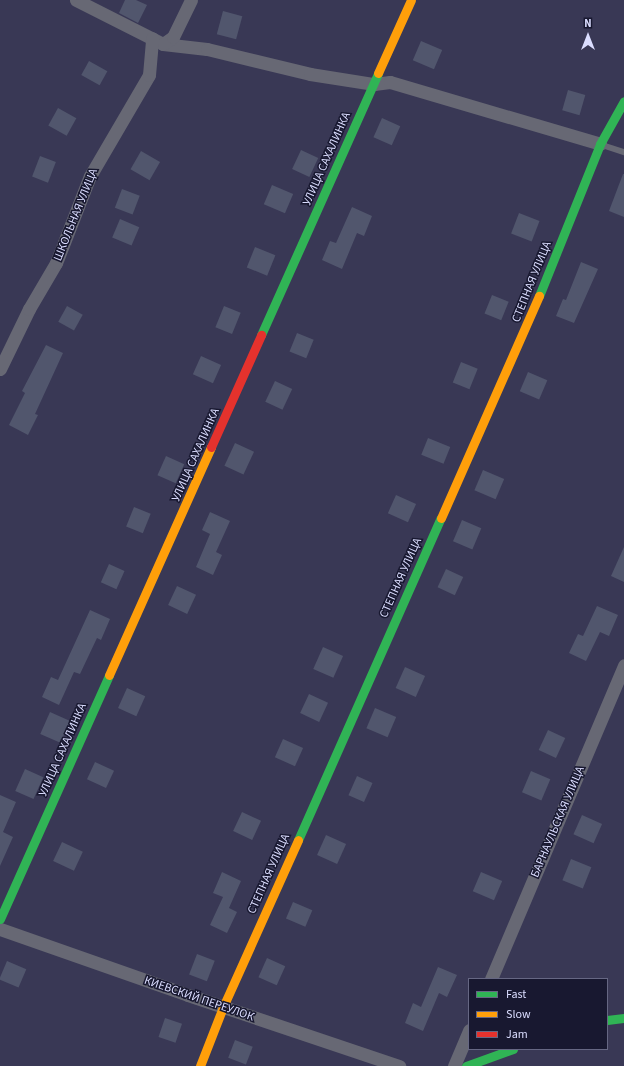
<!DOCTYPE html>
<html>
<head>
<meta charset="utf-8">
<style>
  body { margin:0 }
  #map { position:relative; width:624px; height:1066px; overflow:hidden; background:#393855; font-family:"Source Sans 3",sans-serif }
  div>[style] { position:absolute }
  .building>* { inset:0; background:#51566d; transform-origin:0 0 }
  .lane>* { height:6px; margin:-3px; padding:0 3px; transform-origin:3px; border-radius:3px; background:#676874 }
  .street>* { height:13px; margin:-6.5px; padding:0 6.5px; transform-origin:6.5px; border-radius:6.5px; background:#676874 }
  .fast>* { height:9px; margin:-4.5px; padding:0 4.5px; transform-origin:4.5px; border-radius:4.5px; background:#30b455 }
  .slow>* { height:9px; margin:-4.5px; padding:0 4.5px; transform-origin:4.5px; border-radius:4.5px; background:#ff9f0a }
  .jam>* { height:9px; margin:-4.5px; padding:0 4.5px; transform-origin:4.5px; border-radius:4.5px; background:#e5322d }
  span { translate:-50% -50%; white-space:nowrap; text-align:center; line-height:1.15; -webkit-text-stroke:3px #181830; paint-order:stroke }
  .street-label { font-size:12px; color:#dbddff }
  .legend { position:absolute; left:468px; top:978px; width:140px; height:72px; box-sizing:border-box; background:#181830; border:1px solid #666783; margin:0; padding:5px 7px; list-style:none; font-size:12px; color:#dbddff }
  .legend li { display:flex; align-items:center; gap:8px; height:20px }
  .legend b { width:20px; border:1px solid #666783 }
  .north { position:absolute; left:568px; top:16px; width:40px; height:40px; -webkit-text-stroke:3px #181830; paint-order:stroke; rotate:0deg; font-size:11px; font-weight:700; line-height:16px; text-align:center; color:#dbddff }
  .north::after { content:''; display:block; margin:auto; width:14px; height:18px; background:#dbddff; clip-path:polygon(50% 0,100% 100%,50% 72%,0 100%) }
</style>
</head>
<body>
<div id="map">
  <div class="building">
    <div style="clip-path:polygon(125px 0,136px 0,147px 5px,138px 23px,119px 13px)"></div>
    <div style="left:223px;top:11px;width:20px;height:24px;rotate:15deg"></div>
    <div style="left:421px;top:41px;width:23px;height:21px;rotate:23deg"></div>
    <div style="left:89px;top:61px;width:21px;height:16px;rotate:29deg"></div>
    <div style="left:568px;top:90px;width:18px;height:21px;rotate:16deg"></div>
    <div style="left:58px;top:108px;width:21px;height:20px;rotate:29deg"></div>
    <div style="left:382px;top:118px;width:20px;height:21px;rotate:24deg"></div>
    <div style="left:301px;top:150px;width:19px;height:21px;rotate:25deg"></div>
    <div style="left:141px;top:151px;width:22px;height:21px;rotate:30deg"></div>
    <div style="left:40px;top:156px;width:17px;height:22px;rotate:21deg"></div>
    <div style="clip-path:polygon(623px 174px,624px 174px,624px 217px,609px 211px)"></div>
    <div style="left:272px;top:185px;width:23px;height:21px;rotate:23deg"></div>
    <div style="left:122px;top:189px;width:19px;height:20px;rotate:21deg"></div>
    <div style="clip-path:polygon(352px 207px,372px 216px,364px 236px,357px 233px,342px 269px,322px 260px,330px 241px,336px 243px)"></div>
    <div style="left:519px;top:213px;width:22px;height:22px;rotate:21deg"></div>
    <div style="left:120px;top:219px;width:21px;height:20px;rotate:23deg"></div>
    <div style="left:255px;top:247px;width:22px;height:22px;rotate:22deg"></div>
    <div style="clip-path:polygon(581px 262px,598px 269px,574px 323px,556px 316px,563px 299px,566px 300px)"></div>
    <div style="left:492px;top:295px;width:18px;height:20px;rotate:22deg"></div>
    <div style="left:67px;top:306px;width:18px;height:18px;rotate:29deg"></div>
    <div style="left:224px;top:306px;width:18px;height:23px;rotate:22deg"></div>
    <div style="left:297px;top:333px;width:18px;height:20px;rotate:22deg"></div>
    <div style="clip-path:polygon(46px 345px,63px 353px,35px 414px,38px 415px,28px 435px,9px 425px,25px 393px,22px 391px)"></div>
    <div style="left:201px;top:356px;width:22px;height:20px;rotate:24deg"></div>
    <div style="left:461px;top:362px;width:18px;height:22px;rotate:22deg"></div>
    <div style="left:528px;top:372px;width:21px;height:21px;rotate:23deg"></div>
    <div style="left:275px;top:381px;width:19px;height:23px;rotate:25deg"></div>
    <div style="left:428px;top:438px;width:24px;height:18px;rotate:22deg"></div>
    <div style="left:235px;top:443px;width:21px;height:25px;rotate:25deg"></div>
    <div style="left:166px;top:456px;width:20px;height:21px;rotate:24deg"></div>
    <div style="left:483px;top:470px;width:23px;height:22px;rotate:23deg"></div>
    <div style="left:396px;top:495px;width:22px;height:20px;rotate:24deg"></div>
    <div style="left:134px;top:507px;width:18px;height:21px;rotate:22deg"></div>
    <div style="clip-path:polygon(210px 512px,230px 521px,216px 552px,222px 555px,213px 575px,196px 567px,210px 534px,202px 530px)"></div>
    <div style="left:462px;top:520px;width:21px;height:23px;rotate:23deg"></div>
    <div style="clip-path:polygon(624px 547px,624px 582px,611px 576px)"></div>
    <div style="left:109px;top:564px;width:17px;height:20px;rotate:24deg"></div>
    <div style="left:446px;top:569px;width:19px;height:20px;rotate:25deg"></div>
    <div style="left:177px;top:586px;width:21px;height:21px;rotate:25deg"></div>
    <div style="clip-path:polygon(597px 606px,618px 615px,609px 636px,600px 632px,586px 661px,569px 653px,578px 634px,583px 636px)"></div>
    <div style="clip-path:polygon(90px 610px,110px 619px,101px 640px,97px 638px,80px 674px,74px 672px,59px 705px,42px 697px,51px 677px,58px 680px)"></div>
    <div style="left:323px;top:647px;width:22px;height:24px;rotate:24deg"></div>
    <div style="left:405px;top:667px;width:22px;height:23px;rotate:24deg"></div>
    <div style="left:127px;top:688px;width:20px;height:22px;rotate:24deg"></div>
    <div style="left:309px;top:694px;width:21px;height:21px;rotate:25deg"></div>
    <div style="left:375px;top:708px;width:23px;height:22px;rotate:23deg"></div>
    <div style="left:50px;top:712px;width:22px;height:24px;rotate:24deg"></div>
    <div style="left:548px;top:730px;width:19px;height:22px;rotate:25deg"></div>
    <div style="left:283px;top:739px;width:22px;height:20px;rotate:24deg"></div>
    <div style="left:95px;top:762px;width:21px;height:19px;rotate:25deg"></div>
    <div style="left:25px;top:769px;width:20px;height:24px;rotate:24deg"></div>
    <div style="left:531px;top:771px;width:21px;height:23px;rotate:23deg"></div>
    <div style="left:357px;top:776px;width:17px;height:21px;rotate:24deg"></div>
    <div style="clip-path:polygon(0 795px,16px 802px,3px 832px,13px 837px,0 866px)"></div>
    <div style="left:242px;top:812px;width:21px;height:21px;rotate:25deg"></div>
    <div style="left:582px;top:815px;width:22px;height:21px;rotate:24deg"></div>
    <div style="left:326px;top:835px;width:22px;height:22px;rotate:24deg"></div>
    <div style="left:62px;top:842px;width:23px;height:21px;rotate:25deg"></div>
    <div style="left:571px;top:859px;width:22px;height:23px;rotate:22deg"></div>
    <div style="clip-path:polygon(222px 872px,241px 881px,229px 908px,237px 912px,227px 933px,210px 925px,223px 897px,213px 893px)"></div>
    <div style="left:481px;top:872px;width:23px;height:21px;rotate:23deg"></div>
    <div style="left:293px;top:902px;width:21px;height:18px;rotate:23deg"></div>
    <div style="left:197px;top:954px;width:19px;height:22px;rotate:21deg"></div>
    <div style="left:267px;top:958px;width:20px;height:21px;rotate:24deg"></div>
    <div style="left:7px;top:961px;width:21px;height:20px;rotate:23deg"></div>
    <div style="clip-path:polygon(438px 967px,457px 975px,447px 997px,439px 993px,423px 1031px,405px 1023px,413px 1003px,421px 1007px)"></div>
    <div style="left:165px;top:1018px;width:18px;height:20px;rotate:19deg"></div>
    <div style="left:235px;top:1040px;width:19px;height:19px;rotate:21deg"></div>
  </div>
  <div class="lane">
    <div style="left:602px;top:145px;width:23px;rotate:18deg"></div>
  </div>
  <div class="street">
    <div style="left:76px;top:0;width:97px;rotate:26.8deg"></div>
    <div style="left:163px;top:44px;width:44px;rotate:6.5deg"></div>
    <div style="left:207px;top:49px;width:106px;rotate:13.6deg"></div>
    <div style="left:310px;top:74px;width:65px;rotate:8.9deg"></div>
    <div style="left:374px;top:84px;width:16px;rotate:-7deg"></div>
    <div style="left:390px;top:82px;width:219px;rotate:16.4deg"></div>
    <div style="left:163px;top:44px;width:12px;rotate:-35deg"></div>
    <div style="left:173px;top:37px;width:41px;rotate:-64.1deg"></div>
    <div style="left:0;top:369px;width:67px;rotate:-64.2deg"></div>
    <div style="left:29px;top:309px;width:53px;rotate:-59.6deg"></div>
    <div style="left:56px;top:263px;width:93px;rotate:-68.7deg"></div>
    <div style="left:90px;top:176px;width:117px;rotate:-59.7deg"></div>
    <div style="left:149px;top:75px;width:37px;rotate:-85deg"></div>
    <div style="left:0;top:929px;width:199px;rotate:19.3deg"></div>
    <div style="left:188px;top:995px;width:223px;rotate:18.6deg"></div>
    <div style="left:491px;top:979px;width:341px;rotate:-67deg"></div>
    <div style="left:454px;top:1066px;width:39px;rotate:-67deg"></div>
  </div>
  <div class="fast">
    <div style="left:539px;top:296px;width:164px;rotate:-68.1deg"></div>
    <div style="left:600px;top:144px;width:49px;rotate:-60.8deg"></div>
    <div style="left:261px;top:335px;width:287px;rotate:-65.9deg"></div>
    <div style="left:298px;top:840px;width:352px;rotate:-66.1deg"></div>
    <div style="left:0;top:919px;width:267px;rotate:-65.9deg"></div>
    <div style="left:607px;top:1020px;width:17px;rotate:-7deg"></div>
    <div style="left:466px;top:1066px;width:50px;rotate:-19.9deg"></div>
  </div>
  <div class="slow">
    <div style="left:378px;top:73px;width:80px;rotate:-65.7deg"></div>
    <div style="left:441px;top:518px;width:243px;rotate:-66.2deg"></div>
    <div style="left:109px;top:675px;width:250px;rotate:-65.9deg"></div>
    <div style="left:200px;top:1066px;width:63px;rotate:-68.7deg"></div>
    <div style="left:223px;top:1007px;width:183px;rotate:-65.8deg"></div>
  </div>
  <div class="jam">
    <div style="left:211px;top:447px;width:123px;rotate:-65.9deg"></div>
  </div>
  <div class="street-label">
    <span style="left:327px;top:159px;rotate:-66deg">УЛИЦА САХАЛИНКА</span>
    <span style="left:76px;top:215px;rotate:-68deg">ШКОЛЬНАЯ УЛИЦА</span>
    <span style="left:532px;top:282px;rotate:-68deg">СТЕПНАЯ УЛИЦА</span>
    <span style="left:196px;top:455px;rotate:-66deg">УЛИЦА САХАЛИНКА</span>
    <span style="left:401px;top:578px;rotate:-66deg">СТЕПНАЯ УЛИЦА</span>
    <span style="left:63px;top:750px;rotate:-66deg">УЛИЦА САХАЛИНКА</span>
    <span style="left:558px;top:822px;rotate:-67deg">БАРНАУЛЬСКАЯ УЛИЦА</span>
    <span style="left:269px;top:874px;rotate:-66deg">СТЕПНАЯ УЛИЦА</span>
    <span style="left:199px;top:999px;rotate:19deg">КИЕВСКИЙ ПЕРЕУЛОК</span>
  </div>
  <ul class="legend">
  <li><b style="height:5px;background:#30b455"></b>Fast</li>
  <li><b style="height:5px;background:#ff9f0a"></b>Slow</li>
  <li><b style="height:5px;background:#e5322d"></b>Jam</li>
  </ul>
  <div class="north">N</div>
</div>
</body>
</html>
